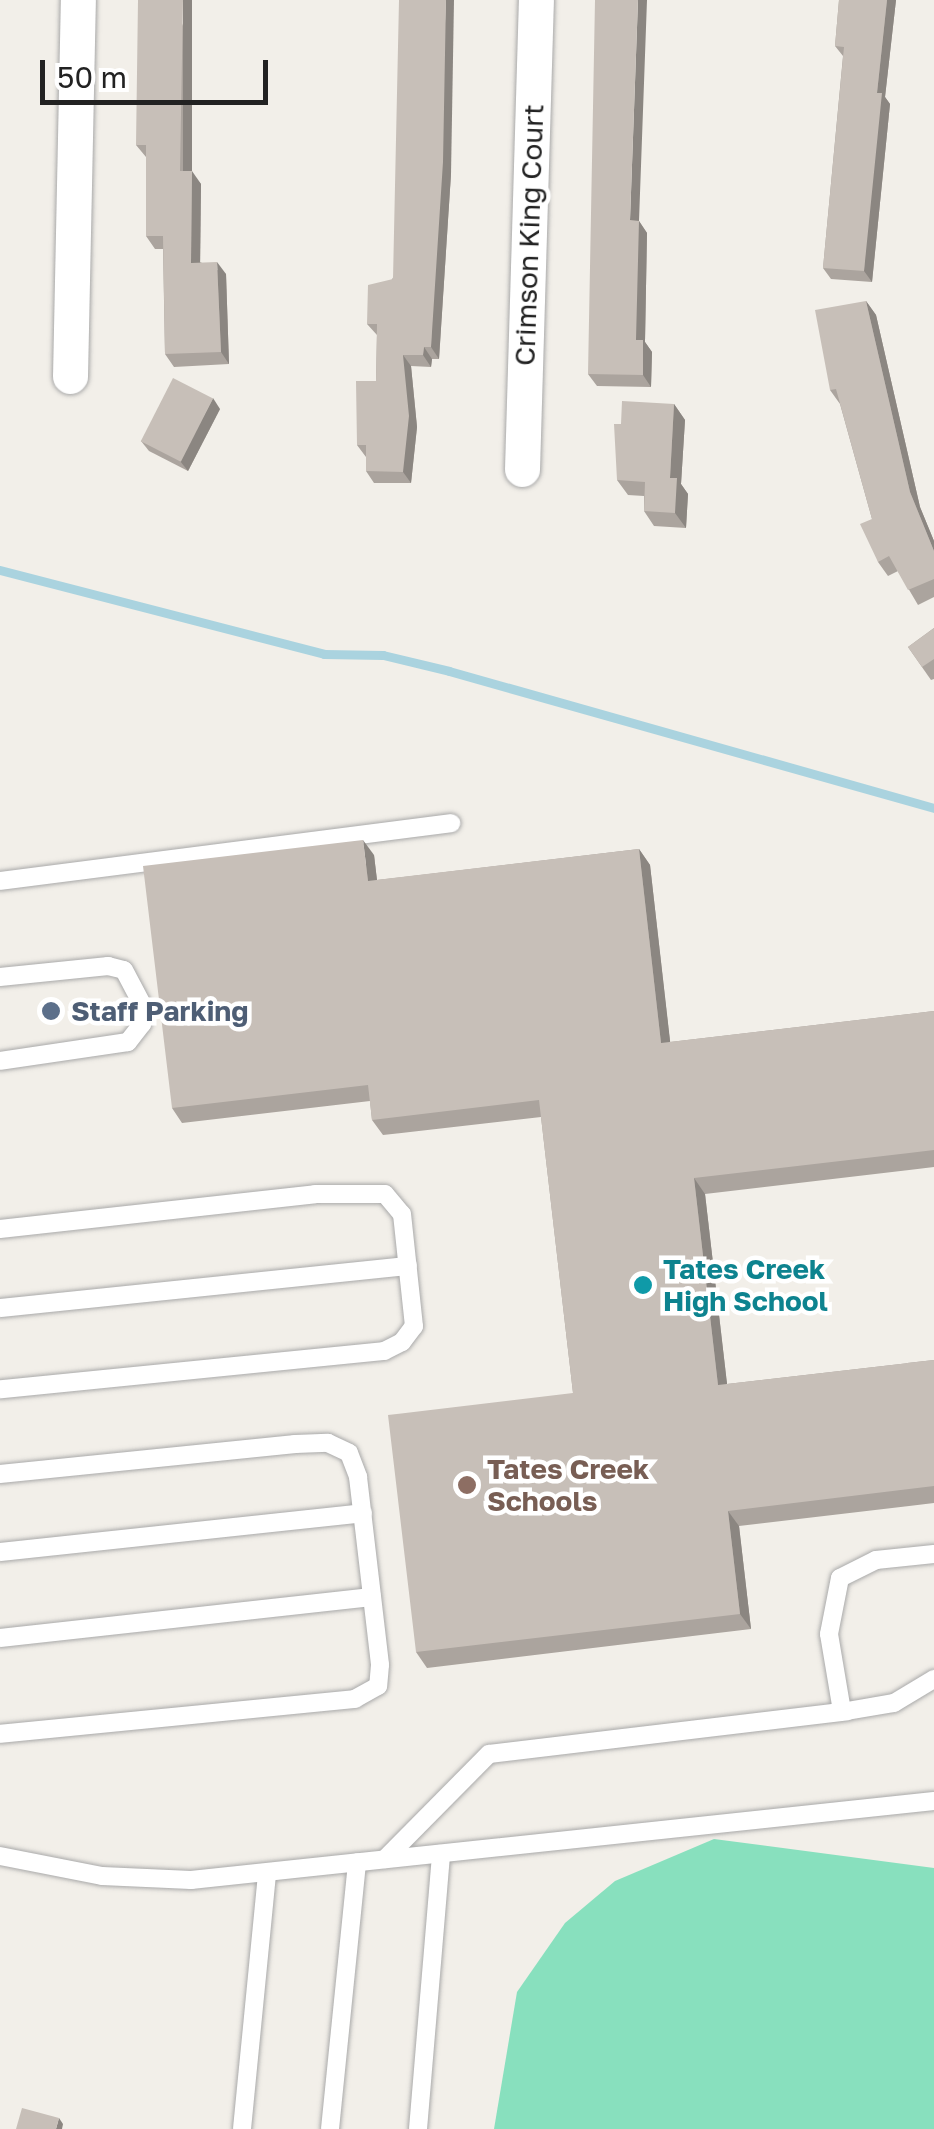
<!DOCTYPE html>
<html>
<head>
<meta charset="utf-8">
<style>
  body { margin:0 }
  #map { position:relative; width:934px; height:2129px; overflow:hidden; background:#f2efe9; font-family:"Golos Text",sans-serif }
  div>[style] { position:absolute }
  .pitch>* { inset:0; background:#88e0be }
  .stream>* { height:9px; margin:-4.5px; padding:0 4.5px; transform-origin:4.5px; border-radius:4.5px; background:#aad3df }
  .roads { filter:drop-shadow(0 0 2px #a9a9a9) drop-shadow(0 0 2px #a9a9a9) }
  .lane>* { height:18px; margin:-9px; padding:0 9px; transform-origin:9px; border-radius:9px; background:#fff }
  .street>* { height:35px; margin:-17.5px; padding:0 17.5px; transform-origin:17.5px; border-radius:17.5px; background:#fff }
  .wall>* { inset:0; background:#aba49e }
  .shaded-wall>* { inset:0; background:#8b8681; transform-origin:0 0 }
  .building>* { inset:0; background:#c7bfb8; transform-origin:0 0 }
  .dots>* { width:28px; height:28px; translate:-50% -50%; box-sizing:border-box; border:5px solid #fff; border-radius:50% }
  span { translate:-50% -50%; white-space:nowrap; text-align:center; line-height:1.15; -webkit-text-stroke:9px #fff; paint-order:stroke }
  .street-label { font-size:28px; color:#222 }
  .service-label { font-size:28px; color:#4e5e75; font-weight:700 }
  .left { translate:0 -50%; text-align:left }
  .culture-label { font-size:28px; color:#0d838f; font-weight:700 }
  .education-label { font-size:28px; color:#785e54; font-weight:700 }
  .scale { position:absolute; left:40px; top:60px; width:228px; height:45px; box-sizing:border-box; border:5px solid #222; border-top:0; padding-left:12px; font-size:30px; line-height:35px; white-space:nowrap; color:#222; -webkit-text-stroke:8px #fff; paint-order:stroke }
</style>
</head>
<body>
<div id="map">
  <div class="pitch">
    <div style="clip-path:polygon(714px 1839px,934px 1868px,934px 2129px,494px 2129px,517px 1992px,565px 1923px,615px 1881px)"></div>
  </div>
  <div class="stream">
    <div style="left:0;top:570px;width:335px;rotate:14.5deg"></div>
    <div style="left:324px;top:654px;width:59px;rotate:1deg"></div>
    <div style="left:383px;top:655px;width:68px;rotate:13.6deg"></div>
    <div style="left:449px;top:671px;width:504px;rotate:15.77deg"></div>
  </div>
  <div class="roads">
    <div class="lane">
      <div style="left:0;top:881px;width:455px;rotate:-7.3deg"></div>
      <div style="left:0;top:977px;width:109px;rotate:-5.8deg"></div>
      <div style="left:108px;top:966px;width:16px;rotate:14deg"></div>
      <div style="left:124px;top:970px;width:41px;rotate:62.2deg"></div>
      <div style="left:143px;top:1006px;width:18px;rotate:93deg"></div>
      <div style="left:142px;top:1024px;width:23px;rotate:128deg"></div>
      <div style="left:128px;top:1042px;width:129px;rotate:171.6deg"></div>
      <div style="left:0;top:1229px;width:317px;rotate:-6.3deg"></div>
      <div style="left:315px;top:1194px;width:70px"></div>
      <div style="left:385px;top:1194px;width:26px;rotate:50deg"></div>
      <div style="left:402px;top:1214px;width:113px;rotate:83.9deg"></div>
      <div style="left:414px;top:1326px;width:20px;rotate:127deg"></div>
      <div style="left:402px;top:1342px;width:20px;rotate:153deg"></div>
      <div style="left:384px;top:1351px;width:386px;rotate:174.3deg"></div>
      <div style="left:0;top:1308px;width:410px;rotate:-5.9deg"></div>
      <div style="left:0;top:1474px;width:297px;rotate:-5.8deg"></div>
      <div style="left:295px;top:1444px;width:33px;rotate:-2deg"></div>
      <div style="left:328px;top:1443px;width:23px;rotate:25deg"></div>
      <div style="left:349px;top:1453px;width:26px;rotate:69deg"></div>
      <div style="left:358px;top:1477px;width:189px;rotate:83.3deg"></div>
      <div style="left:380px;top:1665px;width:21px;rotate:95deg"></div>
      <div style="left:378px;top:1686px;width:26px;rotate:151deg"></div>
      <div style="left:355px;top:1699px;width:357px;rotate:174.4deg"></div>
      <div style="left:0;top:1552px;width:365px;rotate:-6.1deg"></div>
      <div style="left:0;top:1638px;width:374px;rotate:-6.3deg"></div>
      <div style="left:842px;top:1711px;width:78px;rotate:-99.6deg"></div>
      <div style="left:829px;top:1634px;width:57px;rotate:-78.9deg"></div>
      <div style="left:840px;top:1578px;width:40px;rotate:-26.6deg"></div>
      <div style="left:876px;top:1560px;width:58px;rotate:-5.9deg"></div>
      <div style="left:0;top:1856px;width:104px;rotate:11.1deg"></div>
      <div style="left:102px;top:1876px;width:89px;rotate:2.6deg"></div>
      <div style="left:191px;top:1880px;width:747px;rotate:-6.07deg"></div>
      <div style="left:385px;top:1859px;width:148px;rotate:-45.3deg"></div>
      <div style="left:489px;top:1754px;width:361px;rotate:-6.8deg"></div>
      <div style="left:847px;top:1711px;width:48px;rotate:-9.7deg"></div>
      <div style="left:894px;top:1703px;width:47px;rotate:-31deg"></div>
      <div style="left:242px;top:2129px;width:256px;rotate:-84.4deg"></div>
      <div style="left:330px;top:2129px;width:268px;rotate:-84.2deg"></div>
      <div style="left:418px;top:2129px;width:276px;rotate:-85.2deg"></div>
    </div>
    <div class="street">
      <div style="left:70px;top:376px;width:376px;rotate:-88.8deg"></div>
      <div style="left:522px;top:469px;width:469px;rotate:-88.3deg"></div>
    </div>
  </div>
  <div class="wall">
    <div style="clip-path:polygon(192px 0,189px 171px,201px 184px,200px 262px,226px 274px,229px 364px,174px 367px,165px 354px,163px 249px,155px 249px,146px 236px,146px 157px,136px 145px)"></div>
    <div style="clip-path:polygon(839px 0,896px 0,885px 97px,890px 104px,872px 282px,831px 279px,823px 268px,843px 56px,835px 46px)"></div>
    <div style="clip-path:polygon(451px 174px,439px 359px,432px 359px,431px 367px,411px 366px,417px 427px,411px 483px,374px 483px,366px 471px,366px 457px,357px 445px,376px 381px,377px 335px,367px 324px)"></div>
    <div style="clip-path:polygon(639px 221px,647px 233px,645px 342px,652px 352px,651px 387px,597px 386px,588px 374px)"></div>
    <div style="clip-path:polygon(866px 301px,876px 315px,920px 507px,934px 541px,934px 597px,918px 605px,898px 571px,888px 576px,878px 562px,872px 519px,840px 404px,830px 390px)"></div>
    <div style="clip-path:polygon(674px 404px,685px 420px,681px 484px,688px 494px,686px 528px,654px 526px,644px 511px,644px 496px,628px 495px,617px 480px,621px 424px)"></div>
    <div style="clip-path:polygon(220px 409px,188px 471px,149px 451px,141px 441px)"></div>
    <div style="clip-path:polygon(934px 628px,934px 679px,931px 680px,908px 647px)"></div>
    <div style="clip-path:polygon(639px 849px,650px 865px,670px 1042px,934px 1011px,934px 1167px,705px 1194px,727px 1384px,934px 1360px,934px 1503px,739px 1526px,751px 1629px,427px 1668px,416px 1652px,573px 1393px,541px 1117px,383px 1135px,372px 1120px,370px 1101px,182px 1123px,172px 1108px,374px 855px,377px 880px)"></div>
  </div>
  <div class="shaded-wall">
    <div style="left:183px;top:0;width:9px;height:171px"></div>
    <div style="clip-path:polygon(446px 0,454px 0,451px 174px,439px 359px,431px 347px)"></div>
    <div style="clip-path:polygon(638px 0,647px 0,639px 221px,647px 233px,645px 342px,652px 352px,651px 387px,643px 375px,636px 340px,630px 220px)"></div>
    <div style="clip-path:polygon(887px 0,896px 0,885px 97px,890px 104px,872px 282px,864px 271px,877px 93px)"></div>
    <div style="clip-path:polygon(192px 171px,201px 184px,200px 275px,191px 263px)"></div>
    <div style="clip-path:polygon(217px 262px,226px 274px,229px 364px,221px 352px)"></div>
    <div style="clip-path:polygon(866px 301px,876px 315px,920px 507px,934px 541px,934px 551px,910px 492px)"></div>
    <div style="clip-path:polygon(424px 347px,432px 359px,431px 367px,423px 355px)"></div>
    <div style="clip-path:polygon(403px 355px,411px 366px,417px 427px,411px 483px,403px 472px)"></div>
    <div style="clip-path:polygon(213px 398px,220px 409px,188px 471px,180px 461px)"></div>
    <div style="clip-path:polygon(674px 404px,685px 420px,681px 484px,688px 494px,686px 528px,675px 513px,670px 478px)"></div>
    <div style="clip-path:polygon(363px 840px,374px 855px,379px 897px,368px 881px)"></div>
    <div style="clip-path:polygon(639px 849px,650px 865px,672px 1058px,661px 1043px)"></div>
    <div style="clip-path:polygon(694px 1178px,705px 1194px,729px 1401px,718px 1385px)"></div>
    <div style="clip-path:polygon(728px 1511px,739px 1526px,751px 1629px,740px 1614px)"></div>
    <div style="clip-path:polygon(59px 2118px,63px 2124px,62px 2129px,56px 2129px)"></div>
  </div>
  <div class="building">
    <div style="clip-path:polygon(138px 0,183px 0,180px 171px,192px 171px,191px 263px,217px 262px,221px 352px,165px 354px,163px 236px,146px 236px,146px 145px,136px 145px)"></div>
    <div style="clip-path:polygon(399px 0,446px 0,443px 162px,431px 347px,424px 347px,423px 355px,403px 355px,409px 416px,403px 472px,366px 471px,366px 445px,357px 445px,356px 381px,376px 381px,377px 324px,367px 324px,368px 285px,393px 279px)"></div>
    <div style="clip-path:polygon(595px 0,638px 0,630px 220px,639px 221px,636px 340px,643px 340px,643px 375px,588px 374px)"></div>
    <div style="clip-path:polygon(839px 0,887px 0,877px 93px,882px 93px,864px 271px,823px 268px,844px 47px,835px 46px)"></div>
    <div style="clip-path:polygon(866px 301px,910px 492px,934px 551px,934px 579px,908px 590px,889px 556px,878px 562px,860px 524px,872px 519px,836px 389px,830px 390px,815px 310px)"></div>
    <div style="left:173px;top:378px;width:45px;height:71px;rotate:27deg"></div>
    <div style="clip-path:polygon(622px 401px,674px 404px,670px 478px,677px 478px,675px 513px,644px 511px,645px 482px,617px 480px,614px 424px,621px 424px)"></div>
    <div style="clip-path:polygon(934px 628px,934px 659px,922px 667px,908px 647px)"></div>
    <div style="clip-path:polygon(363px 840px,368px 881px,639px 849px,661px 1043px,934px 1011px,934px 1150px,694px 1178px,718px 1385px,934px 1360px,934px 1486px,728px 1511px,740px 1614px,416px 1652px,388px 1415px,573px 1393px,539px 1100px,372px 1120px,368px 1085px,172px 1108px,143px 866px)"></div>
    <div style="clip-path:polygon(22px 2108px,59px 2118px,56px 2129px,16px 2129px)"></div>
  </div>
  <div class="dots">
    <div style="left:51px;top:1011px;background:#5c6f8a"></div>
    <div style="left:643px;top:1285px;background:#0f9aa8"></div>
    <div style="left:467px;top:1485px;background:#8d6e63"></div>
  </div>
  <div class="street-label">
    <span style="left:529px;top:235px;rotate:-88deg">Crimson King Court</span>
  </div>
  <div class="service-label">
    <span class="left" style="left:71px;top:1011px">Staff Parking</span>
  </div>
  <div class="culture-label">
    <span class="left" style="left:663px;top:1285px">Tates Creek<br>High School</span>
  </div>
  <div class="education-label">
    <span class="left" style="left:487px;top:1485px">Tates Creek<br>Schools</span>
  </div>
  <div class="scale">50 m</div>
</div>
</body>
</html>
